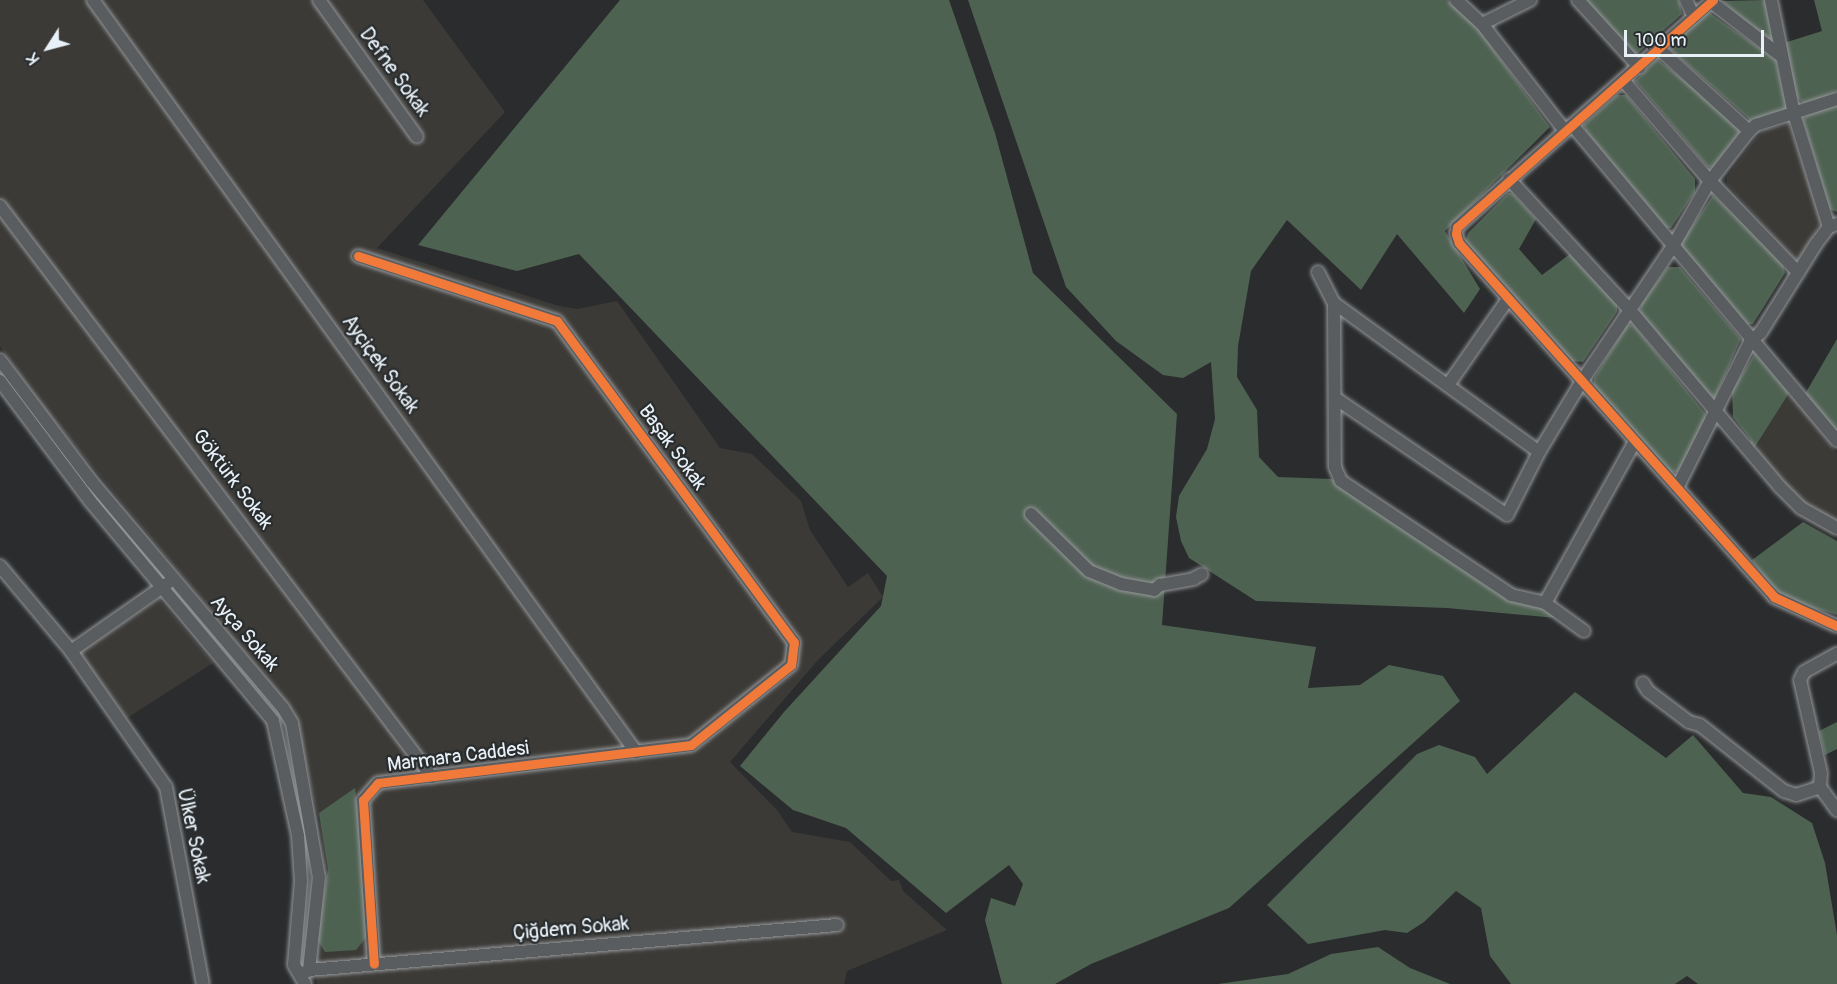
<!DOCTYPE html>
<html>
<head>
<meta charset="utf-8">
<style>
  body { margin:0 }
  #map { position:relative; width:1837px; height:984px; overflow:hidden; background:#2b2c2d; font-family:Pangolin,sans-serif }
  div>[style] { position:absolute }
  .built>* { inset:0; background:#3b3a37 }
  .green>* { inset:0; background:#4e6252 }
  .roads { filter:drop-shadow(0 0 2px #96989a) drop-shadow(0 0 2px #96989a) }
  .minor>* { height:12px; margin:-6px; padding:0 6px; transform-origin:6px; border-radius:6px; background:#5a5d60 }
  .cycleway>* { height:9px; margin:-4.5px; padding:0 4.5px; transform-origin:4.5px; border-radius:4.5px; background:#f17a3a }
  span { translate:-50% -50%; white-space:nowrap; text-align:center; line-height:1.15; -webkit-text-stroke:4.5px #2a2d2e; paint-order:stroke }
  .street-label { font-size:20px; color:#e8f1f8 }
  .north { position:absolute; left:18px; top:18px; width:60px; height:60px; -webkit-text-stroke:4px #2a2d2e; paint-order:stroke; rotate:234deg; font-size:16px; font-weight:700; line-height:24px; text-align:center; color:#e8f1f8 }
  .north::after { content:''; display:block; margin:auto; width:21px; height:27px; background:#e8f1f8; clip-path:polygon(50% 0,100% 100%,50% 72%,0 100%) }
  .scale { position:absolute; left:1624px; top:30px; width:140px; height:27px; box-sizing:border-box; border:3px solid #e8f1f8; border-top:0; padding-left:8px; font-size:18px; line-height:21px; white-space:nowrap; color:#e8f1f8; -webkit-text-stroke:4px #2a2d2e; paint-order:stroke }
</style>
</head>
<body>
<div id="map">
  <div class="built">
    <div style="clip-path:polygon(0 0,423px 0,505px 112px,377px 248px,559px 306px,577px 309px,617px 301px,720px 448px,752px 454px,801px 501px,810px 530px,848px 587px,868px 573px,883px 597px,818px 660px,730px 762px,777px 810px,792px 832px,850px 842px,891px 881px,899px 880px,903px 891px,947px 930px,847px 971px,844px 984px,317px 984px,313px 947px,325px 870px,319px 819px,294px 712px,49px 414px,0 347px)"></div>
    <div style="clip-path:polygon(1789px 124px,1821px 222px,1800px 258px,1795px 260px,1727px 184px,1727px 177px,1754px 140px,1765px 130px)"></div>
    <div style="clip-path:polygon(1789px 393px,1837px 453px,1837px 523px,1803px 503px,1753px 450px)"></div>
    <div style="clip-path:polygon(159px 599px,213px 663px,127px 718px,79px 653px)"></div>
  </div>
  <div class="green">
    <div style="clip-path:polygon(620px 0,949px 0,995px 133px,1033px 273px,1177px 414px,1162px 625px,1316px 647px,1308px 688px,1360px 685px,1389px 665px,1443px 676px,1460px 701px,1229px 908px,1091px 964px,1055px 984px,1002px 984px,985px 920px,991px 898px,1015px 906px,1023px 884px,1009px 865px,946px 913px,846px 828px,793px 810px,740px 766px,784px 712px,881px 606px,887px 576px,579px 254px,517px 271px,418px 245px)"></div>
    <div style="clip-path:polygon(968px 0,1447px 0,1474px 23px,1550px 127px,1445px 231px,1480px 289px,1464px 313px,1397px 234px,1361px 290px,1287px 220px,1251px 271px,1238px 346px,1237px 377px,1257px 410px,1259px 457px,1278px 477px,1332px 479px,1513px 601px,1544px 606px,1557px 618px,1447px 608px,1256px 601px,1189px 558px,1181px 541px,1176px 517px,1179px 496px,1207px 449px,1215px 419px,1211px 362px,1183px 378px,1163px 375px,1116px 341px,1066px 287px)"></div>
    <div style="clip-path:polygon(1582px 0,1679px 0,1682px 14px,1637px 54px,1629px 52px)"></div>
    <div style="clip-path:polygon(1765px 0,1772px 39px,1766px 39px,1722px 1px)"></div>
    <div style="clip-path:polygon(1814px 0,1837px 0,1837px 92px,1805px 104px,1797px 98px,1784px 43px,1822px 31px)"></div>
    <div style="clip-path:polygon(1707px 11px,1776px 60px,1787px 110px,1751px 121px,1671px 50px,1672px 44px)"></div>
    <div style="clip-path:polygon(1657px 59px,1738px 124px,1739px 133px,1713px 168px,1708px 167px,1635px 81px)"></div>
    <div style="clip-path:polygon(1617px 95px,1626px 95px,1695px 179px,1695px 192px,1671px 228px,1665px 228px,1585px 130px,1584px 125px)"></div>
    <div style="clip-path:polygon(1837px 104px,1837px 212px,1830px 209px,1803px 120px,1808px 114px)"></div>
    <div style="clip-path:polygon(1508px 193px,1512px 193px,1536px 219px,1519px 249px,1542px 275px,1570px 254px,1617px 304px,1617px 312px,1583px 362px,1571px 361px,1465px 243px,1468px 233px)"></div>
    <div style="clip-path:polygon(1713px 195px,1782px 261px,1785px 273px,1753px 324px,1743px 325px,1682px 250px,1681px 243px)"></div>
    <div style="clip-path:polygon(1668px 267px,1680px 267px,1741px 339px,1715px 397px,1708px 396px,1640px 313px,1641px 304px)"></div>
    <div style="clip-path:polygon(1633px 324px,1705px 413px,1705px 422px,1679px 472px,1670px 473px,1594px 387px,1594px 378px,1627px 325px)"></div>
    <div style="clip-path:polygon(1837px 339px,1837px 433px,1805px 394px)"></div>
    <div style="clip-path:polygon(1755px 353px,1789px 393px,1753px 450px,1750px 439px,1733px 417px,1732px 391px)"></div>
    <div style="clip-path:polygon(1803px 522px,1837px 541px,1837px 615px,1800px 604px,1774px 590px,1752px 560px)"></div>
    <div style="clip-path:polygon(1575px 692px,1666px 758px,1693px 735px,1743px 793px,1771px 797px,1812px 823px,1825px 863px,1837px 935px,1837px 984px,1698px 984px,1687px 976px,1675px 984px,1511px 984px,1490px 956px,1481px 908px,1456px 891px,1424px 922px,1407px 933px,1385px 930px,1308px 944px,1267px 905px,1417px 754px,1439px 745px,1475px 757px,1487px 774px)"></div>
    <div style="clip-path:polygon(1837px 722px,1837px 749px,1825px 755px,1819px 731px)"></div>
    <div style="clip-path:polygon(355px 788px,369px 934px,356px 950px,325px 952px,317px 939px,328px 869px,319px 813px)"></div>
    <div style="clip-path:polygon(1378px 947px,1410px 968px,1450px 984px,1218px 984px,1288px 974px,1331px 954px)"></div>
  </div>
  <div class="roads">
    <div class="minor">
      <div style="left:93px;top:0;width:928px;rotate:54.17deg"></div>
      <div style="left:319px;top:0;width:168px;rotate:54.4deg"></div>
      <div style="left:1456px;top:0;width:35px;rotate:43deg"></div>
      <div style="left:1482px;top:24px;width:135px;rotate:52.2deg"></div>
      <div style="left:1578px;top:0;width:91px;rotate:47.7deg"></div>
      <div style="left:1686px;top:0;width:19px;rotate:65deg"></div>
      <div style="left:1713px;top:0;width:342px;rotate:138.4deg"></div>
      <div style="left:1457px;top:227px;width:7px;rotate:98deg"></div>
      <div style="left:1456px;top:234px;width:9px;rotate:72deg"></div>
      <div style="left:1459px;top:243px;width:474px;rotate:48.3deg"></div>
      <div style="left:1774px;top:597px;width:69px;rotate:24.7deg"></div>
      <div style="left:1771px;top:0;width:116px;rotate:78.6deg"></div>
      <div style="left:1794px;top:114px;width:118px;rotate:72.8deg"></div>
      <div style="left:1711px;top:2px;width:88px;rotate:37.6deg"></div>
      <div style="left:1482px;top:24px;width:54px;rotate:-26.6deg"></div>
      <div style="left:1659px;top:49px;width:122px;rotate:42.3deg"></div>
      <div style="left:1623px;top:80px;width:133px;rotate:49.3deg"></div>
      <div style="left:1710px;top:181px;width:127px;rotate:46deg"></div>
      <div style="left:1573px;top:126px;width:411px;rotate:50deg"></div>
      <div style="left:1509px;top:179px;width:177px;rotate:47.3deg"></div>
      <div style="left:1629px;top:309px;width:232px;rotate:49.7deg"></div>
      <div style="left:1779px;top:486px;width:31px;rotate:45deg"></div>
      <div style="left:1801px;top:508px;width:41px;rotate:29.1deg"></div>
      <div style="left:0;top:206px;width:716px;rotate:52.89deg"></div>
      <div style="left:358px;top:256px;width:209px;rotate:18.1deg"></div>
      <div style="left:557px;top:321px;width:399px;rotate:53.6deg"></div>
      <div style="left:794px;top:642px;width:23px;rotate:97deg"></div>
      <div style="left:791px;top:665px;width:128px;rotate:141.3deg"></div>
      <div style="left:691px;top:745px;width:315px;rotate:173.1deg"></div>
      <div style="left:378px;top:783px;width:23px;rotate:131deg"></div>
      <div style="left:363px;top:800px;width:164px;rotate:86.2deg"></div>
      <div style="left:1318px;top:272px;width:35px;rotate:63deg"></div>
      <div style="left:1334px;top:303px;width:253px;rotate:36deg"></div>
      <div style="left:1334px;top:303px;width:164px;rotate:89.7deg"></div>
      <div style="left:1335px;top:467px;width:15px;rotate:67deg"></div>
      <div style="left:1341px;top:481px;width:205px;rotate:33.8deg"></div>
      <div style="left:1511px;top:595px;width:35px;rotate:13deg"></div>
      <div style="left:1545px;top:603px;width:48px;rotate:35.7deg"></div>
      <div style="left:0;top:360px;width:153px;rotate:53deg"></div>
      <div style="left:92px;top:482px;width:296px;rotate:49.8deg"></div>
      <div style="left:283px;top:708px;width:17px;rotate:59deg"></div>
      <div style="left:292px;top:723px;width:156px;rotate:80.1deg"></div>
      <div style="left:319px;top:877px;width:94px;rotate:96.1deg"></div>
      <div style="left:309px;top:970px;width:8px;rotate:150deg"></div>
      <div style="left:0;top:381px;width:150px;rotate:53.1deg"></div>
      <div style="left:90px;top:501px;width:286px;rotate:50.2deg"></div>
      <div style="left:273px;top:721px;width:118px;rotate:77.7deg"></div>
      <div style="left:298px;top:836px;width:45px;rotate:86.2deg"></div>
      <div style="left:301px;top:881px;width:84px;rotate:94.8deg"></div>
      <div style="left:294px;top:965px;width:22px;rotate:60deg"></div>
      <div style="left:1448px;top:385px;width:105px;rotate:-55.1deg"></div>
      <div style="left:1335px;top:398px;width:208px;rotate:34.2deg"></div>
      <div style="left:1507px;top:515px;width:71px;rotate:-63.1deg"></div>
      <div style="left:1539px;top:452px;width:83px;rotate:-58.8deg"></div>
      <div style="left:1582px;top:381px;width:163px;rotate:-56deg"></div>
      <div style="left:1673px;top:246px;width:75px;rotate:-60.4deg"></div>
      <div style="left:1710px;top:181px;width:63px;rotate:-52deg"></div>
      <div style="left:1749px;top:131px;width:9px;rotate:-41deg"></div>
      <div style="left:1756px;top:125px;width:85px;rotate:-17.8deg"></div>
      <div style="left:1677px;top:488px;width:163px;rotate:-63.4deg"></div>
      <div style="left:1750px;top:342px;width:15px;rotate:-42deg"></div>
      <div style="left:1761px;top:332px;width:104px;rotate:-58deg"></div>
      <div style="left:1816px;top:244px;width:21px;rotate:-53deg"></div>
      <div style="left:1829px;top:227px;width:9px;rotate:-21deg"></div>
      <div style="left:1031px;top:514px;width:81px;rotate:44.5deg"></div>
      <div style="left:1089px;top:571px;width:35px;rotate:22deg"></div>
      <div style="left:1121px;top:584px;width:34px;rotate:10deg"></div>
      <div style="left:1154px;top:590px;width:8px;rotate:-40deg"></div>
      <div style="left:1160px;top:585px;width:34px;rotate:-10deg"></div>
      <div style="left:1193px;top:579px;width:10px;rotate:-29deg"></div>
      <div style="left:0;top:566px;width:111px;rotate:50.1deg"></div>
      <div style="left:71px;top:651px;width:166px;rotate:55.1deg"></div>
      <div style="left:166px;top:787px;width:200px;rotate:79.4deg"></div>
      <div style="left:1545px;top:603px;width:185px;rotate:-60.9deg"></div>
      <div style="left:71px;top:651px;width:118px;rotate:-35deg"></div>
      <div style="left:1643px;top:683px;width:9px;rotate:58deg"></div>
      <div style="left:1648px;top:691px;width:51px;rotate:37.1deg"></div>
      <div style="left:1689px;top:722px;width:11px;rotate:15deg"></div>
      <div style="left:1700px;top:725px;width:107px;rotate:38.2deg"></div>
      <div style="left:1784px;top:791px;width:13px;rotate:18deg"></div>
      <div style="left:1796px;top:795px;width:25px;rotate:-18deg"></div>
      <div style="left:1820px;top:787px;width:29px;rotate:54deg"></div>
      <div style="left:1820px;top:787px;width:14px;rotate:-86deg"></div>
      <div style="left:1821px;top:773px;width:95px;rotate:-102.7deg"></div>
      <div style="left:1800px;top:680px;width:9px;rotate:-63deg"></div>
      <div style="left:1804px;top:672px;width:38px;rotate:-29deg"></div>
      <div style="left:309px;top:970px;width:530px;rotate:-4.87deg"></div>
    </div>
  </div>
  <div class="cycleway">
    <div style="left:1713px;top:0;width:342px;rotate:138.4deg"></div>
    <div style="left:1457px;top:227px;width:7px;rotate:98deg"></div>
    <div style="left:1456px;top:234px;width:9px;rotate:72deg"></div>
    <div style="left:1459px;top:243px;width:474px;rotate:48.3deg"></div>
    <div style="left:1774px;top:597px;width:69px;rotate:24.7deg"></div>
    <div style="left:358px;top:256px;width:209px;rotate:18.1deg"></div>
    <div style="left:557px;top:321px;width:399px;rotate:53.6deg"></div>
    <div style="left:794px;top:642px;width:23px;rotate:97deg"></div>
    <div style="left:791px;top:665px;width:128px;rotate:141.3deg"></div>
    <div style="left:691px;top:745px;width:315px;rotate:173.1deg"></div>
    <div style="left:378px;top:783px;width:23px;rotate:131deg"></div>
    <div style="left:363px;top:800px;width:164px;rotate:86.2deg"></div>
  </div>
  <div class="street-label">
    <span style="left:395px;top:72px;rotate:54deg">Defne Sokak</span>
    <span style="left:381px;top:364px;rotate:54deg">Ayçiçek Sokak</span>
    <span style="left:673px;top:447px;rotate:54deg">Başak Sokak</span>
    <span style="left:233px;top:479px;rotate:53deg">Göktürk Sokak</span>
    <span style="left:245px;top:633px;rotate:49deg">Ayça Sokak</span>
    <span style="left:458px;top:756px;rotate:-7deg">Marmara Caddesi</span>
    <span style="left:194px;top:836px;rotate:78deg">Ülker Sokak</span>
    <span style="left:571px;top:928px;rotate:-5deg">Çiğdem Sokak</span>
  </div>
  <div class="north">K</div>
  <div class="scale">100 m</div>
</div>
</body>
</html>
